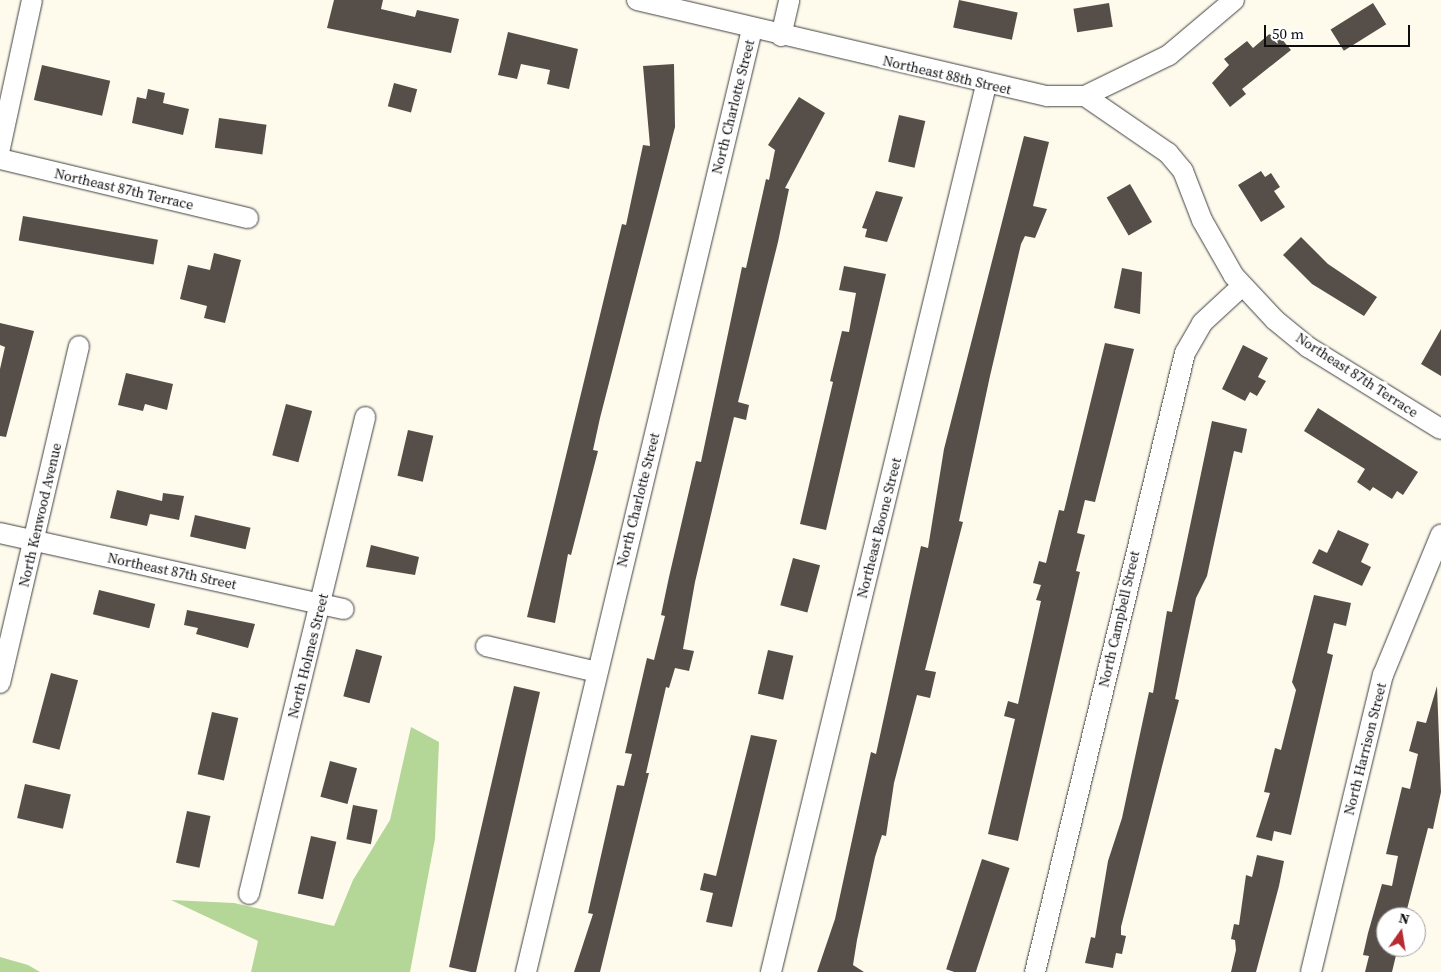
<!DOCTYPE html>
<html>
<head>
<meta charset="utf-8">
<style>
  body { margin:0 }
  #map { position:relative; width:1441px; height:972px; overflow:hidden; background:#fefbed; font-family:"Source Serif 4",serif }
  div>[style] { position:absolute }
  .forest>* { inset:0; background:#b4d798 }
  .building>* { inset:0; background:#554e49; transform-origin:0 0 }
  .roads { filter:drop-shadow(0 0 1px #404040) drop-shadow(0 0 1px #404040) }
  .minor>* { height:20px; margin:-10px; padding:0 10px; transform-origin:10px; border-radius:10px; background:#fff }
  span { translate:-50% -50%; white-space:nowrap; text-align:center; line-height:1.15; -webkit-text-stroke:5px #fff; paint-order:stroke }
  .street-label { font-size:14px; color:#0d0d0d }
  .north { position:absolute; left:1376px; top:907px; width:50px; height:50px; box-sizing:border-box; background:#fff; border:1px solid #9e9e9e; border-radius:50%; rotate:13deg; font-size:14px; font-weight:700; line-height:20px; text-align:center; color:#0d0d0d }
  .north::after { content:''; display:block; margin:auto; width:18px; height:22px; background:#b72a2f; clip-path:polygon(50% 0,100% 100%,50% 72%,0 100%) }
  .scale { position:absolute; left:1264px; top:25px; width:146px; height:22px; box-sizing:border-box; border:2px solid #0d0d0d; border-top:0; padding-left:6px; font-size:15px; line-height:18px; white-space:nowrap; color:#0d0d0d; -webkit-text-stroke:4px #fff; paint-order:stroke }
</style>
</head>
<body>
<div id="map">
  <div class="forest">
    <div style="clip-path:polygon(411px 727px,439px 742px,435px 839px,410px 972px,251px 972px,258px 941px,171px 900px,234px 903px,334px 926px,353px 880px,390px 820px)"></div>
    <div style="clip-path:polygon(0 957px,28px 965px,40px 972px,0 972px)"></div>
  </div>
  <div class="building">
    <div style="clip-path:polygon(334px 0,383px 0,381px 9px,415px 17px,417px 10px,459px 19px,451px 53px,327px 28px)"></div>
    <div style="left:959px;top:0;width:60px;height:28px;rotate:12deg"></div>
    <div style="left:1109px;top:3px;width:24px;height:36px;rotate:81deg"></div>
    <div style="left:1373px;top:3px;width:25px;height:50px;rotate:58deg"></div>
    <div style="clip-path:polygon(1274px 30px,1291px 50px,1242px 89px,1246px 94px,1230px 107px,1212px 83px,1229px 65px,1224px 59px,1247px 41px,1253px 48px)"></div>
    <div style="clip-path:polygon(508px 32px,578px 49px,569px 89px,547px 84px,550px 70px,521px 64px,517px 79px,498px 75px)"></div>
    <div style="clip-path:polygon(674px 64px,675px 127px,600px 418px,593px 450px,598px 451px,571px 555px,568px 554px,555px 623px,527px 617px,622px 224px,626px 225px,643px 145px,650px 146px,643px 66px)"></div>
    <div style="left:42px;top:65px;width:70px;height:36px;rotate:13deg"></div>
    <div style="left:394px;top:83px;width:24px;height:24px;rotate:15deg"></div>
    <div style="clip-path:polygon(148px 89px,165px 93px,163px 103px,189px 109px,183px 135px,132px 123px,137px 97px,146px 99px)"></div>
    <div style="clip-path:polygon(799px 97px,825px 113px,785px 188px,789px 189px,778px 242px,738px 402px,749px 405px,746px 420px,734px 417px,695px 582px,683px 649px,694px 651px,689px 671px,675px 668px,669px 688px,666px 687px,646px 773px,649px 773px,600px 972px,574px 972px,593px 914px,588px 913px,617px 785px,624px 786px,632px 754px,625px 753px,647px 658px,654px 660px,665px 616px,661px 615px,669px 577px,696px 461px,701px 462px,742px 267px,746px 268px,766px 179px,769px 180px,775px 150px,768px 145px)"></div>
    <div style="left:899px;top:115px;width:27px;height:48px;rotate:13deg"></div>
    <div style="left:219px;top:118px;width:48px;height:30px;rotate:8deg"></div>
    <div style="clip-path:polygon(1024px 136px,1049px 142px,1033px 206px,1047px 209px,1035px 238px,1025px 236px,1021px 244px,990px 376px,959px 521px,963px 522px,925px 670px,936px 672px,930px 698px,917px 695px,894px 783px,886px 836px,882px 835px,875px 857px,857px 940px,853px 965px,864px 972px,817px 972px,835px 919px,871px 752px,876px 754px,921px 546px,928px 548px,944px 449px)"></div>
    <div style="clip-path:polygon(1261px 171px,1265px 177px,1271px 173px,1280px 187px,1274px 191px,1285px 207px,1261px 222px,1238px 185px)"></div>
    <div style="left:1130px;top:184px;width:44px;height:27px;rotate:60deg"></div>
    <div style="clip-path:polygon(876px 191px,903px 197px,887px 242px,865px 237px,867px 229px,862px 228px)"></div>
    <div style="left:23px;top:216px;width:137px;height:25px;rotate:10deg"></div>
    <div style="clip-path:polygon(1301px 237px,1328px 264px,1377px 297px,1364px 316px,1312px 284px,1283px 255px)"></div>
    <div style="clip-path:polygon(214px 253px,241px 260px,225px 323px,204px 318px,207px 306px,180px 299px,188px 265px,210px 270px)"></div>
    <div style="clip-path:polygon(844px 266px,886px 274px,826px 530px,800px 524px,833px 382px,830px 381px,842px 331px,849px 332px,856px 293px,839px 290px)"></div>
    <div style="clip-path:polygon(1122px 268px,1142px 272px,1140px 314px,1114px 308px)"></div>
    <div style="clip-path:polygon(0 323px,34px 331px,6px 437px,0 436px,0 369px,5px 347px,0 345px)"></div>
    <div style="clip-path:polygon(1441px 329px,1441px 376px,1421px 364px)"></div>
    <div style="clip-path:polygon(1105px 343px,1134px 349px,1095px 502px,1085px 500px,1077px 533px,1085px 535px,1076px 571px,1080px 572px,1018px 841px,988px 834px,1015px 719px,1004px 716px,1008px 701px,1018px 704px,1041px 601px,1036px 600px,1041px 585px,1033px 583px,1039px 561px,1046px 563px,1059px 510px,1064px 511px)"></div>
    <div style="clip-path:polygon(1243px 345px,1268px 358px,1258px 377px,1266px 381px,1257px 396px,1250px 392px,1245px 401px,1222px 389px)"></div>
    <div style="clip-path:polygon(126px 373px,173px 384px,167px 410px,145px 404px,143px 411px,118px 405px)"></div>
    <div style="left:286px;top:404px;width:27px;height:53px;rotate:15deg"></div>
    <div style="clip-path:polygon(1318px 408px,1418px 472px,1403px 495px,1397px 491px,1392px 499px,1373px 487px,1370px 491px,1357px 482px,1365px 469px,1304px 431px)"></div>
    <div style="clip-path:polygon(1212px 421px,1247px 429px,1242px 453px,1234px 451px,1207px 576px,1196px 598px,1175px 699px,1179px 700px,1121px 927px,1121px 935px,1126px 936px,1122px 954px,1116px 953px,1113px 968px,1085px 963px,1091px 937px,1095px 938px,1108px 861px,1122px 818px,1149px 692px,1153px 693px,1167px 611px,1172px 612px)"></div>
    <div style="left:408px;top:430px;width:26px;height:47px;rotate:13deg"></div>
    <div style="clip-path:polygon(117px 490px,162px 501px,163px 493px,184px 496px,179px 520px,150px 514px,147px 526px,110px 518px)"></div>
    <div style="left:195px;top:515px;width:57px;height:22px;rotate:13deg"></div>
    <div style="clip-path:polygon(1338px 530px,1369px 544px,1361px 562px,1371px 567px,1362px 586px,1312px 563px,1319px 549px,1327px 553px)"></div>
    <div style="clip-path:polygon(371px 545px,419px 557px,415px 575px,366px 567px)"></div>
    <div style="left:793px;top:558px;width:28px;height:49px;rotate:15deg"></div>
    <div style="left:99px;top:590px;width:58px;height:25px;rotate:14deg"></div>
    <div style="clip-path:polygon(1314px 595px,1351px 603px,1346px 626px,1334px 623px,1327px 653px,1333px 655px,1291px 835px,1274px 831px,1272px 841px,1256px 837px,1270px 793px,1264px 792px,1275px 748px,1281px 750px,1296px 690px,1292px 682px)"></div>
    <div style="clip-path:polygon(187px 610px,255px 624px,248px 648px,196px 634px,198px 628px,184px 625px)"></div>
    <div style="left:356px;top:649px;width:27px;height:49px;rotate:15deg"></div>
    <div style="left:768px;top:650px;width:26px;height:45px;rotate:13deg"></div>
    <div style="left:51px;top:673px;width:28px;height:72px;rotate:15deg"></div>
    <div style="clip-path:polygon(514px 686px,540px 692px,476px 972px,471px 972px,449px 967px)"></div>
    <div style="clip-path:polygon(1437px 686px,1441px 792px,1433px 829px,1428px 828px,1405px 917px,1386px 917px,1386px 947px,1398px 947px,1392px 972px,1365px 972px,1369px 956px,1363px 955px,1368px 933px,1382px 884px,1392px 886px,1398px 856px,1386px 854px,1402px 787px,1410px 789px,1418px 754px,1409px 751px,1417px 721px,1426px 723px)"></div>
    <div style="left:212px;top:712px;width:27px;height:64px;rotate:13deg"></div>
    <div style="clip-path:polygon(751px 735px,777px 740px,732px 927px,706px 922px,713px 893px,700px 890px,704px 873px,716px 876px)"></div>
    <div style="left:330px;top:761px;width:28px;height:37px;rotate:15deg"></div>
    <div style="left:25px;top:784px;width:47px;height:35px;rotate:13deg"></div>
    <div style="left:353px;top:805px;width:25px;height:35px;rotate:11deg"></div>
    <div style="left:187px;top:811px;width:24px;height:53px;rotate:12deg"></div>
    <div style="left:311px;top:836px;width:26px;height:59px;rotate:13deg"></div>
    <div style="clip-path:polygon(1257px 855px,1284px 861px,1279px 886px,1256px 972px,1231px 972px,1236px 950px,1235px 940px,1231px 939px,1234px 924px,1239px 925px,1246px 875px,1252px 877px)"></div>
    <div style="left:982px;top:859px;width:29px;height:116px;rotate:18deg"></div>
  </div>
  <div class="roads">
    <div class="minor">
      <div style="left:637px;top:0;width:421px;rotate:13.2deg"></div>
      <div style="left:1047px;top:96px;width:38px"></div>
      <div style="left:1085px;top:96px;width:93px;rotate:-26deg"></div>
      <div style="left:1169px;top:55px;width:85px;rotate:-40.2deg"></div>
      <div style="left:781px;top:36px;width:37px;rotate:-77deg"></div>
      <div style="left:1085px;top:96px;width:101px;rotate:34.5deg"></div>
      <div style="left:1168px;top:153px;width:23px;rotate:50deg"></div>
      <div style="left:1183px;top:171px;width:53px;rotate:68.8deg"></div>
      <div style="left:1202px;top:220px;width:64px;rotate:60.3deg"></div>
      <div style="left:1234px;top:276px;width:60px;rotate:47deg"></div>
      <div style="left:1275px;top:320px;width:43px;rotate:39.3deg"></div>
      <div style="left:1308px;top:347px;width:156px;rotate:31.7deg"></div>
      <div style="left:0;top:148px;width:151px;rotate:-77.8deg"></div>
      <div style="left:0;top:159px;width:255px;rotate:13.4deg"></div>
      <div style="left:0;top:533px;width:352px;rotate:12.5deg"></div>
      <div style="left:486px;top:646px;width:114px;rotate:13.2deg"></div>
      <div style="left:0;top:683px;width:346px;rotate:-76.8deg"></div>
      <div style="left:249px;top:894px;width:491px;rotate:-76.3deg"></div>
      <div style="left:526px;top:972px;width:970px;rotate:-76.52deg"></div>
      <div style="left:771px;top:972px;width:913px;rotate:-76.37deg"></div>
      <div style="left:1035px;top:972px;width:637px;rotate:-76.38deg"></div>
      <div style="left:1185px;top:353px;width:34px;rotate:-60deg"></div>
      <div style="left:1202px;top:323px;width:54px;rotate:-42.8deg"></div>
      <div style="left:1311px;top:972px;width:306px;rotate:-76.4deg"></div>
      <div style="left:1383px;top:675px;width:152px;rotate:-67.6deg"></div>
    </div>
  </div>
  <div class="street-label">
    <span style="left:947px;top:75px;rotate:13deg">Northeast 88th Street</span>
    <span style="left:733px;top:107px;rotate:-76deg">North Charlotte Street</span>
    <span style="left:124px;top:189px;rotate:13deg">Northeast 87th Terrace</span>
    <span style="left:1357px;top:375px;rotate:33deg">Northeast 87th Terrace</span>
    <span style="left:638px;top:500px;rotate:-76deg">North Charlotte Street</span>
    <span style="left:40px;top:515px;rotate:-77deg">North Kenwood Avenue</span>
    <span style="left:879px;top:528px;rotate:-76deg">Northeast Boone Street</span>
    <span style="left:172px;top:571px;rotate:12deg">Northeast 87th Street</span>
    <span style="left:1119px;top:619px;rotate:-77deg">North Campbell Street</span>
    <span style="left:308px;top:656px;rotate:-76deg">North Holmes Street</span>
    <span style="left:1365px;top:749px;rotate:-76deg">North Harrison Street</span>
  </div>
  <div class="north">N</div>
  <div class="scale">50 m</div>
</div>
</body>
</html>
